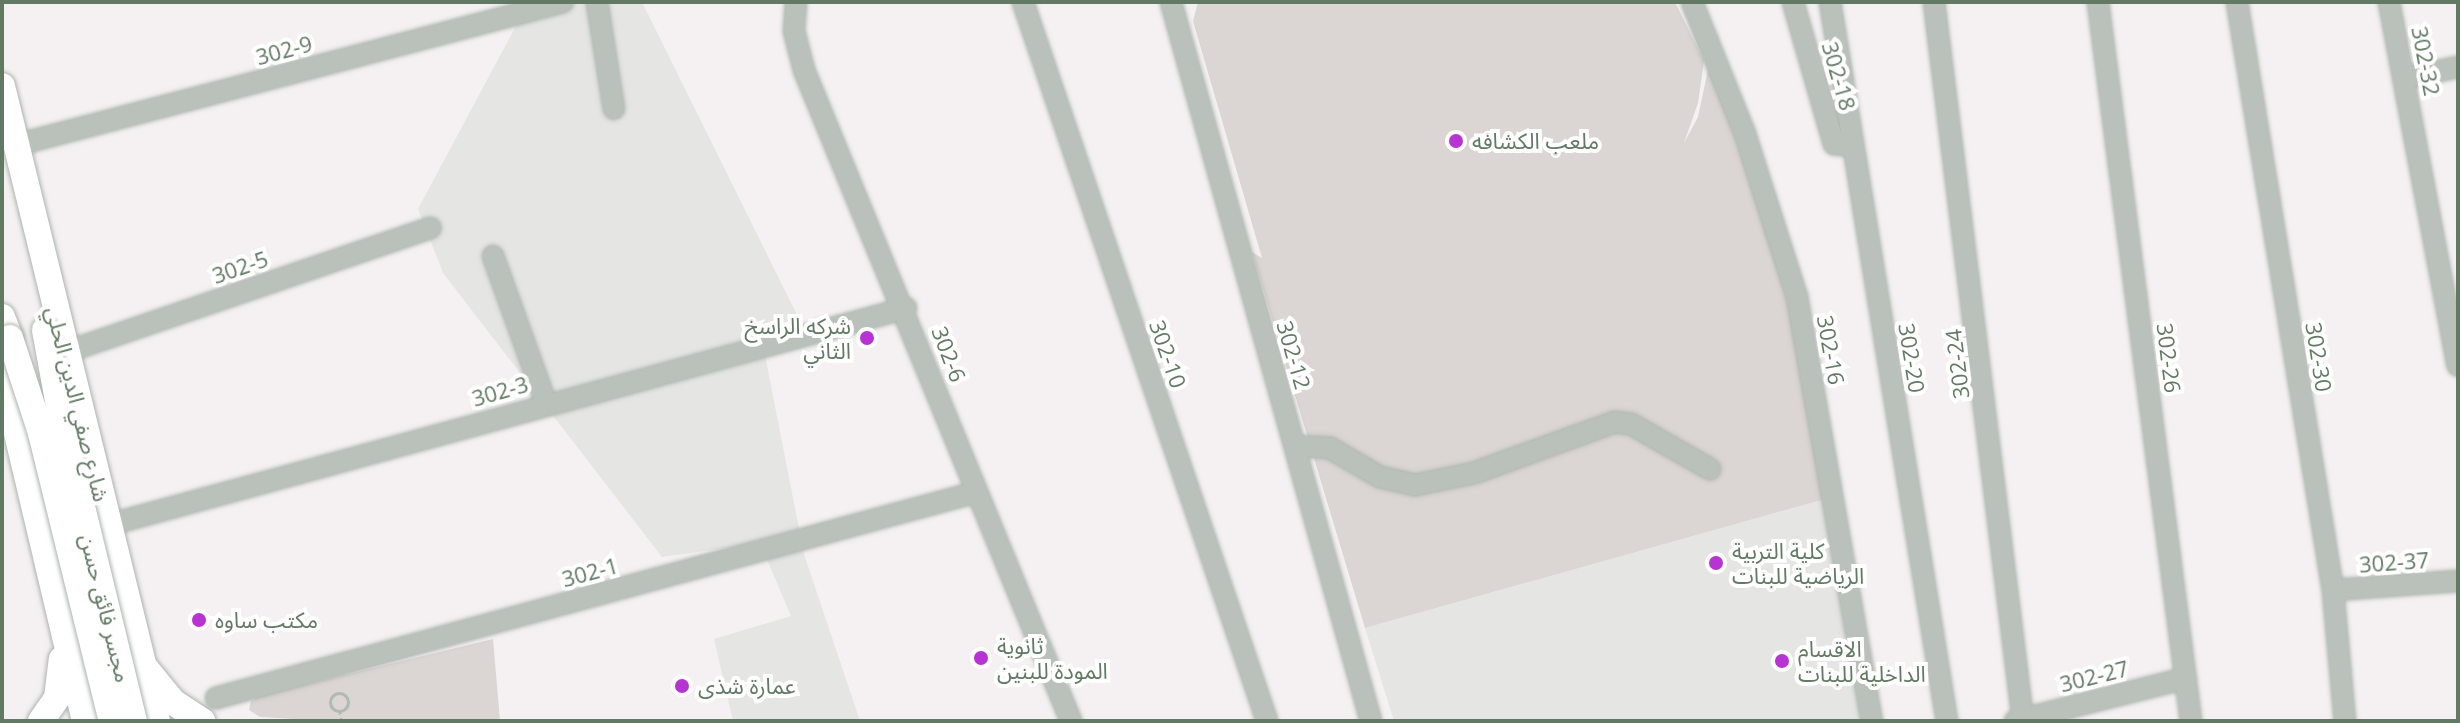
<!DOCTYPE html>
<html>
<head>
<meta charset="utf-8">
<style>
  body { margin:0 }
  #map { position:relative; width:2460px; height:723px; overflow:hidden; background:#f5f1f3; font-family:"Open Sans","Noto Sans Arabic",sans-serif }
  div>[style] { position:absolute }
  .built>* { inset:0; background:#e5e5e4 }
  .green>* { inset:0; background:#dbd5d3 }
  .path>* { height:3px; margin-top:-1.5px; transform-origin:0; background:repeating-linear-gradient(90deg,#b2b8b2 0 4px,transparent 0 8px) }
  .path>.ring { margin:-1.5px; padding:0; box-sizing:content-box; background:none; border:3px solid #b2b8b2; border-radius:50% }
  .roads { filter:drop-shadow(0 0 2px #adb5ae) drop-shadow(0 0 2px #adb5ae) }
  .minor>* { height:20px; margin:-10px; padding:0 10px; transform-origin:10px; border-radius:10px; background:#b9c1ba }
  .major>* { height:26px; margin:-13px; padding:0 13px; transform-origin:13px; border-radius:13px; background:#fff }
  .bridges { filter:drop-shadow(0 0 2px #adb5ae) drop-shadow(0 0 2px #adb5ae) }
  .major-bridge>* { height:26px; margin:-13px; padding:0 13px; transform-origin:13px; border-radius:13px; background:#fff }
  .dots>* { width:22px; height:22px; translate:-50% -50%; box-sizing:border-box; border:4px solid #fff; border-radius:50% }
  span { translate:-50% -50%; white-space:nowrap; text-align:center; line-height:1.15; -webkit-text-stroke:8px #fff; paint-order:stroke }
  .street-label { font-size:22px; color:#627a63 }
  .poi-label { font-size:22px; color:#627a63 }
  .left { translate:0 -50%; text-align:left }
  .right { translate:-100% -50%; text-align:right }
  .frame { position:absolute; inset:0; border:4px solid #627a63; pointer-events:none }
</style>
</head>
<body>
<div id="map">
  <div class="built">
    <div style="clip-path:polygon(521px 2px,642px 2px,804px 329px,762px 340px,804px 554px,860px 721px,733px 721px,714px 639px,791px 616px,760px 543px,662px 557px,443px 273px,418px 209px,525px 9px)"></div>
    <div style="clip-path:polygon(1825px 499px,1863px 721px,1394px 721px,1365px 628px)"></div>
  </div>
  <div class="green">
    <div style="clip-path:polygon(1198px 2px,1675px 2px,1704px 61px,1698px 103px,1684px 143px,1698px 117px,1710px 60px,1788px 286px,1825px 499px,1365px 628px,1252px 252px,1262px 258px,1193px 21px)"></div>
    <div style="clip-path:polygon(493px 639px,500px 721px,328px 721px,260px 717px,249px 710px,251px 701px,261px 695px)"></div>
  </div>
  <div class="path">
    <div class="ring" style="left:330px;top:693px;width:15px;height:15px"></div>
    <div style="left:340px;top:710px;width:11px;rotate:85deg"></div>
  </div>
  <div class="roads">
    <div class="minor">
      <div style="left:597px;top:2px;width:108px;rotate:81deg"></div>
      <div style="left:796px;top:2px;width:29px;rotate:94deg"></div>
      <div style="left:794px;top:31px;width:40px;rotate:75.6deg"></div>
      <div style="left:804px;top:70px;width:704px;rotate:67.7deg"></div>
      <div style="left:1023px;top:2px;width:759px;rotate:71.25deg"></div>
      <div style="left:1171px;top:2px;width:746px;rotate:74.46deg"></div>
      <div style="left:1692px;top:2px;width:142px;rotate:68.1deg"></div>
      <div style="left:1745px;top:134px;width:171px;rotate:72.3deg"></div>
      <div style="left:1797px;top:297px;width:431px;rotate:80deg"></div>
      <div style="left:1793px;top:2px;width:148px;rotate:73.9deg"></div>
      <div style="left:1834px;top:144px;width:19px;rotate:6deg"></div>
      <div style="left:1830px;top:2px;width:728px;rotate:80.76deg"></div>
      <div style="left:1934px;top:2px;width:724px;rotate:82.94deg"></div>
      <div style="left:2098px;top:2px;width:725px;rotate:82.63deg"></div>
      <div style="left:2237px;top:2px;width:596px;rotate:80.73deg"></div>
      <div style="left:2333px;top:590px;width:132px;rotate:84.8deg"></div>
      <div style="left:2389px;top:2px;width:370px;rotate:79.3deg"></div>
      <div style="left:2405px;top:78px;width:54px;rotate:-11.7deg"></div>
      <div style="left:16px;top:145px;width:565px;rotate:-14.65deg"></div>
      <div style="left:493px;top:256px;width:156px;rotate:70.2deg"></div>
      <div style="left:66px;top:352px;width:385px;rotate:-18.8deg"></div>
      <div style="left:1295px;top:446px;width:35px;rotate:3deg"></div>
      <div style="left:1330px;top:448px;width:58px;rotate:30.1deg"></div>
      <div style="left:1380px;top:477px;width:36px;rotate:13deg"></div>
      <div style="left:1415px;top:485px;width:60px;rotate:-11.5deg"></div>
      <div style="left:1474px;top:473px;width:150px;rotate:-19.9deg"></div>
      <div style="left:1615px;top:422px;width:16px;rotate:7deg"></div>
      <div style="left:1631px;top:424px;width:91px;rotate:29.7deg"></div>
      <div style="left:108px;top:525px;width:827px;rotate:-15.21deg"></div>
      <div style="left:2333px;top:590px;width:125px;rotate:-4.1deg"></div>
      <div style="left:216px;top:698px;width:788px;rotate:-15.15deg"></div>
      <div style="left:2015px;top:721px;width:176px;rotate:-14.1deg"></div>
    </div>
    <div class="major">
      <div style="left:2px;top:86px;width:654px;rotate:76.28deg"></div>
      <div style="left:2px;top:317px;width:22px;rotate:69deg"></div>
      <div style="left:2px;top:370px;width:361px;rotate:76.7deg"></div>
      <div style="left:147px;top:670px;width:41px;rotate:50.9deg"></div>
      <div style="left:173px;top:702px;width:35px;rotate:33deg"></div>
      <div style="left:41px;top:721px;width:28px;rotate:-55deg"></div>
      <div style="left:57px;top:698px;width:39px;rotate:-83deg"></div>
    </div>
  </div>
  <div class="bridges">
    <div class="major-bridge">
      <div style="left:45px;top:330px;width:100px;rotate:79.6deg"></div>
      <div style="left:63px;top:428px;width:301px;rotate:76.4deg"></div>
      <div style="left:10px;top:338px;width:100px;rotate:71.9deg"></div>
      <div style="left:41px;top:433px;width:297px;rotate:76.2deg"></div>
    </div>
  </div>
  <div class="dots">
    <div style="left:1456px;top:141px;background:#b733d2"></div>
    <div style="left:867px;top:338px;background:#b733d2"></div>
    <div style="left:1716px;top:563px;background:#b733d2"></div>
    <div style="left:199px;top:620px;background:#b733d2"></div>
    <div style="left:981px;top:658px;background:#b733d2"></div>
    <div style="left:1782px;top:661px;background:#b733d2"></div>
    <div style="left:682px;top:686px;background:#b733d2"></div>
  </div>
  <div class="street-label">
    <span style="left:284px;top:50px;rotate:-15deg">302-9</span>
    <span style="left:2426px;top:61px;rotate:79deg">302-32</span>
    <span style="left:1839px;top:76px;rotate:74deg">302-18</span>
    <span style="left:240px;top:267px;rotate:-19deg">302-5</span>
    <span style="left:1831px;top:350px;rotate:80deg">302-16</span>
    <span style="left:949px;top:354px;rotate:69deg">302-6</span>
    <span style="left:1168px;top:354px;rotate:71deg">302-10</span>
    <span style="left:1294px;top:355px;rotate:74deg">302-12</span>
    <span style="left:2319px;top:357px;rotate:81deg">302-30</span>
    <span style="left:1912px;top:358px;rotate:81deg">302-20</span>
    <span style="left:2169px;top:358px;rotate:83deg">302-26</span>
    <span style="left:1957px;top:364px;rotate:-97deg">302-24</span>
    <span style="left:500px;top:391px;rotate:-16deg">302-3</span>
    <span style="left:78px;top:404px;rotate:76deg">شارع صفي الدين الحلي</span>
    <span style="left:2394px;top:562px;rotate:-4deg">302-37</span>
    <span style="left:590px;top:572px;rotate:-15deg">302-1</span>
    <span style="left:106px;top:608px;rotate:76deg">مجسر فائق حسن</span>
    <span style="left:2094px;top:676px;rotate:-14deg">302-27</span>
  </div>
  <div class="poi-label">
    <span class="left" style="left:1472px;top:141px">ملعب الكشافه</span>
    <span class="right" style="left:851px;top:338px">شركه الراسخ<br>الثاني</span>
    <span class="left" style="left:1732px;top:563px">كلية التربية<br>الرياضية للبنات</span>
    <span class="left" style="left:215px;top:620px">مكتب ساوه</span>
    <span class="left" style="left:997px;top:658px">ثانوية<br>المودة للبنين</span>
    <span class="left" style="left:1798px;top:661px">الاقسام<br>الداخلية للبنات</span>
    <span class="left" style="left:698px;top:686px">عمارة شذى</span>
  </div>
  <div class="frame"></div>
</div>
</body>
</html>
